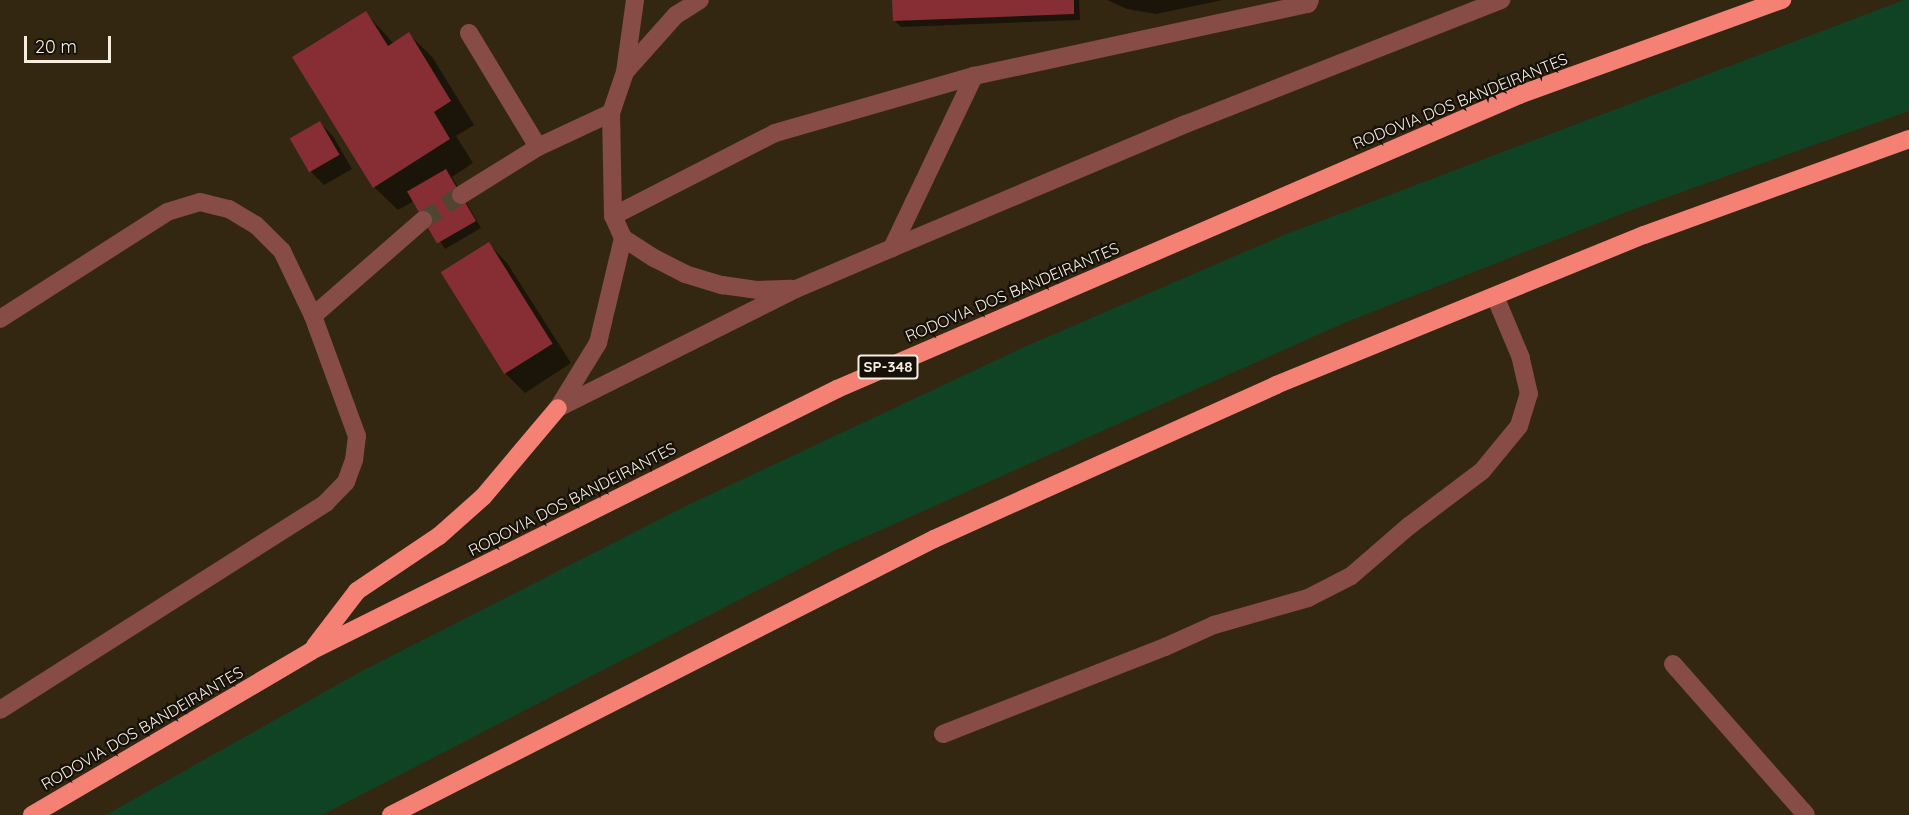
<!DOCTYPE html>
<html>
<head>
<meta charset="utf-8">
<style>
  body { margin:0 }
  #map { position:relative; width:1909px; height:815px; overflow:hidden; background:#342712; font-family:Quicksand,sans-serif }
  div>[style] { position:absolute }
  .green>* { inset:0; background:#104324 }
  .shadow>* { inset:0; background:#0007 }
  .building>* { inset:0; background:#862e33; transform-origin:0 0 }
  .minor-tunnel>* { height:18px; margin-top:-9px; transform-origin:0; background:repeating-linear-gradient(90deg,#514531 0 18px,transparent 0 27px) }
  .minor>* { height:18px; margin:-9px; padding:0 9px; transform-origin:9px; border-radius:9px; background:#864c45 }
  .highway>* { height:18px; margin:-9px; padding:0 9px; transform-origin:9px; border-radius:9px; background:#f58175 }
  span { translate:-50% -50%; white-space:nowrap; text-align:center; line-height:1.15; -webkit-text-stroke:4.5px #161108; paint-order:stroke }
  .shield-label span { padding:2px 4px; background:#161108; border:2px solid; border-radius:4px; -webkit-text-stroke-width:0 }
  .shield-label { font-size:15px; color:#f7eee2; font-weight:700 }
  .street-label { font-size:16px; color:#f7eee2 }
  .scale { position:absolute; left:24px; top:36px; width:87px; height:27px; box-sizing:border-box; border:3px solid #f7eee2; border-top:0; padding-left:8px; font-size:18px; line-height:21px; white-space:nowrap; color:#f7eee2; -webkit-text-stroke:4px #161108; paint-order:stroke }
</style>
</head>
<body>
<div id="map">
  <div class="green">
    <div style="clip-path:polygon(1904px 0,1909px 0,1909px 111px,1634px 209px,1344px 323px,836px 550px,322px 815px,106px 815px,362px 671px,686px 506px,1022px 348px,1284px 235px)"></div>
  </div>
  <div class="shadow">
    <div style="clip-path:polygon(894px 0,1079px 0,1080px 20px,901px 27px,895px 21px)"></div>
    <div style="clip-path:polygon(1107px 0,1223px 0,1156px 14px,1127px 9px)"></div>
    <div style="clip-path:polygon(366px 13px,394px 44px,409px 34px,433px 58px,474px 125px,456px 136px,473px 163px,452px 177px,481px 228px,445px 249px,414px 201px,398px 210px,374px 187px)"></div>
    <div style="clip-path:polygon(320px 123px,333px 136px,352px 169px,324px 185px,311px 172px)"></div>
    <div style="clip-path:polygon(489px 244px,507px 263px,571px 363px,525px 393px,506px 374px)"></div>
  </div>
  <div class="building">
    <div style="clip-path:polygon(892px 0,1074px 0,1074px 14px,893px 21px)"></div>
    <div style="clip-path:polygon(366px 11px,388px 46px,409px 32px,451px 101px,434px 112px,450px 139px,373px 188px,292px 57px)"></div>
    <div style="left:320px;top:121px;width:39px;height:35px;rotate:60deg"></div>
    <div style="left:446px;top:169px;width:60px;height:45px;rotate:60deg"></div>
    <div style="left:489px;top:242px;width:120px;height:57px;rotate:58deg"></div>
  </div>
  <div class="minor-tunnel">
    <div style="left:423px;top:220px;width:45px;rotate:-33.3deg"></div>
  </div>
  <div class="minor">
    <div style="left:469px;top:33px;width:133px;rotate:58.8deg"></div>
    <div style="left:625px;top:72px;width:73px;rotate:-82.1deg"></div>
    <div style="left:461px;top:195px;width:91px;rotate:-31.9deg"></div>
    <div style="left:538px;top:147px;width:81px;rotate:-25deg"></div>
    <div style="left:613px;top:216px;width:182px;rotate:-27.1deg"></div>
    <div style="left:775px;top:133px;width:207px;rotate:-16deg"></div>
    <div style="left:974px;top:76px;width:342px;rotate:-12.2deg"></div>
    <div style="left:1308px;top:4px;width:4px;rotate:-63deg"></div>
    <div style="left:623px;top:238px;width:37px;rotate:33deg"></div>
    <div style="left:654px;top:258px;width:35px;rotate:27deg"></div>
    <div style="left:685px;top:274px;width:39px;rotate:17deg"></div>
    <div style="left:722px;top:285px;width:35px;rotate:8deg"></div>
    <div style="left:757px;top:290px;width:34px;rotate:-2deg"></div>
    <div style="left:892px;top:248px;width:319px;rotate:-22.9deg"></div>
    <div style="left:1186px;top:124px;width:339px;rotate:-21.5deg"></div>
    <div style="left:313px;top:316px;width:146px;rotate:-41.1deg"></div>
    <div style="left:0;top:319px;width:198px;rotate:-32.6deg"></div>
    <div style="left:167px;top:212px;width:34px;rotate:-17deg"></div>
    <div style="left:200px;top:202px;width:30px;rotate:14deg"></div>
    <div style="left:229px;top:209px;width:31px;rotate:31deg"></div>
    <div style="left:256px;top:225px;width:37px;rotate:45deg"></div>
    <div style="left:282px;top:251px;width:72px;rotate:64.5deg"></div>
    <div style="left:313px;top:316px;width:128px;rotate:69.9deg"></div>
    <div style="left:357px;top:436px;width:24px;rotate:97deg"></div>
    <div style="left:354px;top:460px;width:23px;rotate:110deg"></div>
    <div style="left:346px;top:482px;width:29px;rotate:134deg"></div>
    <div style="left:326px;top:503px;width:386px;rotate:147.6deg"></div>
    <div style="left:558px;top:408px;width:266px;rotate:-26.6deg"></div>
    <div style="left:796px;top:289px;width:104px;rotate:-23.1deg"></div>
    <div style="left:892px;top:248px;width:191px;rotate:-64.5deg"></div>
    <div style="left:558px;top:408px;width:76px;rotate:-58.4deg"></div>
    <div style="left:598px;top:343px;width:108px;rotate:-76.6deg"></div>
    <div style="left:623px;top:238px;width:24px;rotate:-114deg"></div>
    <div style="left:613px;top:216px;width:103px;rotate:-91.1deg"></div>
    <div style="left:611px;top:113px;width:43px;rotate:-71.1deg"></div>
    <div style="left:625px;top:72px;width:76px;rotate:-48.2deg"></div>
    <div style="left:676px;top:15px;width:28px;rotate:-32deg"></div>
    <div style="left:1673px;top:664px;width:201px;rotate:48.6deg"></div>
    <div style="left:943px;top:734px;width:238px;rotate:-21.4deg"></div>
    <div style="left:1165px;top:647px;width:54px;rotate:-24.2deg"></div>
    <div style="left:1214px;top:625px;width:98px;rotate:-16deg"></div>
    <div style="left:1308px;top:598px;width:48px;rotate:-27.1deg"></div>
    <div style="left:1351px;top:576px;width:77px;rotate:-40.8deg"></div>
    <div style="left:1409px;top:526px;width:91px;rotate:-37deg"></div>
    <div style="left:1482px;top:471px;width:58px;rotate:-50.6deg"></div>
    <div style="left:1519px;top:426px;width:34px;rotate:-73deg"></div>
    <div style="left:1529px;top:394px;width:37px;rotate:-103deg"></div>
    <div style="left:1521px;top:358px;width:67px;rotate:-112.8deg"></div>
  </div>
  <div class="highway">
    <div style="left:315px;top:646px;width:69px;rotate:-52.6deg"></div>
    <div style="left:357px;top:591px;width:99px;rotate:-33.9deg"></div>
    <div style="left:439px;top:536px;width:59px;rotate:-41.6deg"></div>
    <div style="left:483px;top:497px;width:116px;rotate:-49.9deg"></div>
    <div style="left:32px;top:815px;width:324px;rotate:-30.4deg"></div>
    <div style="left:311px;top:651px;width:588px;rotate:-26.48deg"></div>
    <div style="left:837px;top:389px;width:743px;rotate:-23.32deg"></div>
    <div style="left:1519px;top:95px;width:280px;rotate:-19.9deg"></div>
    <div style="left:391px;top:815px;width:609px;rotate:-26.94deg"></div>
    <div style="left:934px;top:539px;width:375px;rotate:-24.2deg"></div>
    <div style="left:1276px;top:385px;width:397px;rotate:-22.2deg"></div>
    <div style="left:1644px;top:235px;width:282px;rotate:-19.9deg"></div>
  </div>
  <div class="shield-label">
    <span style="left:888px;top:367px">SP-348</span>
  </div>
  <div class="street-label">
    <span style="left:1460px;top:101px;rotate:-22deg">RODOVIA DOS BANDEIRANTES</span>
    <span style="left:1012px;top:292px;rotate:-23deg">RODOVIA DOS BANDEIRANTES</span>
    <span style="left:572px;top:499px;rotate:-27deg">RODOVIA DOS BANDEIRANTES</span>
    <span style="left:142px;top:728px;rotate:-30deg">RODOVIA DOS BANDEIRANTES</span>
  </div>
  <div class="scale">20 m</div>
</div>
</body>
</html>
